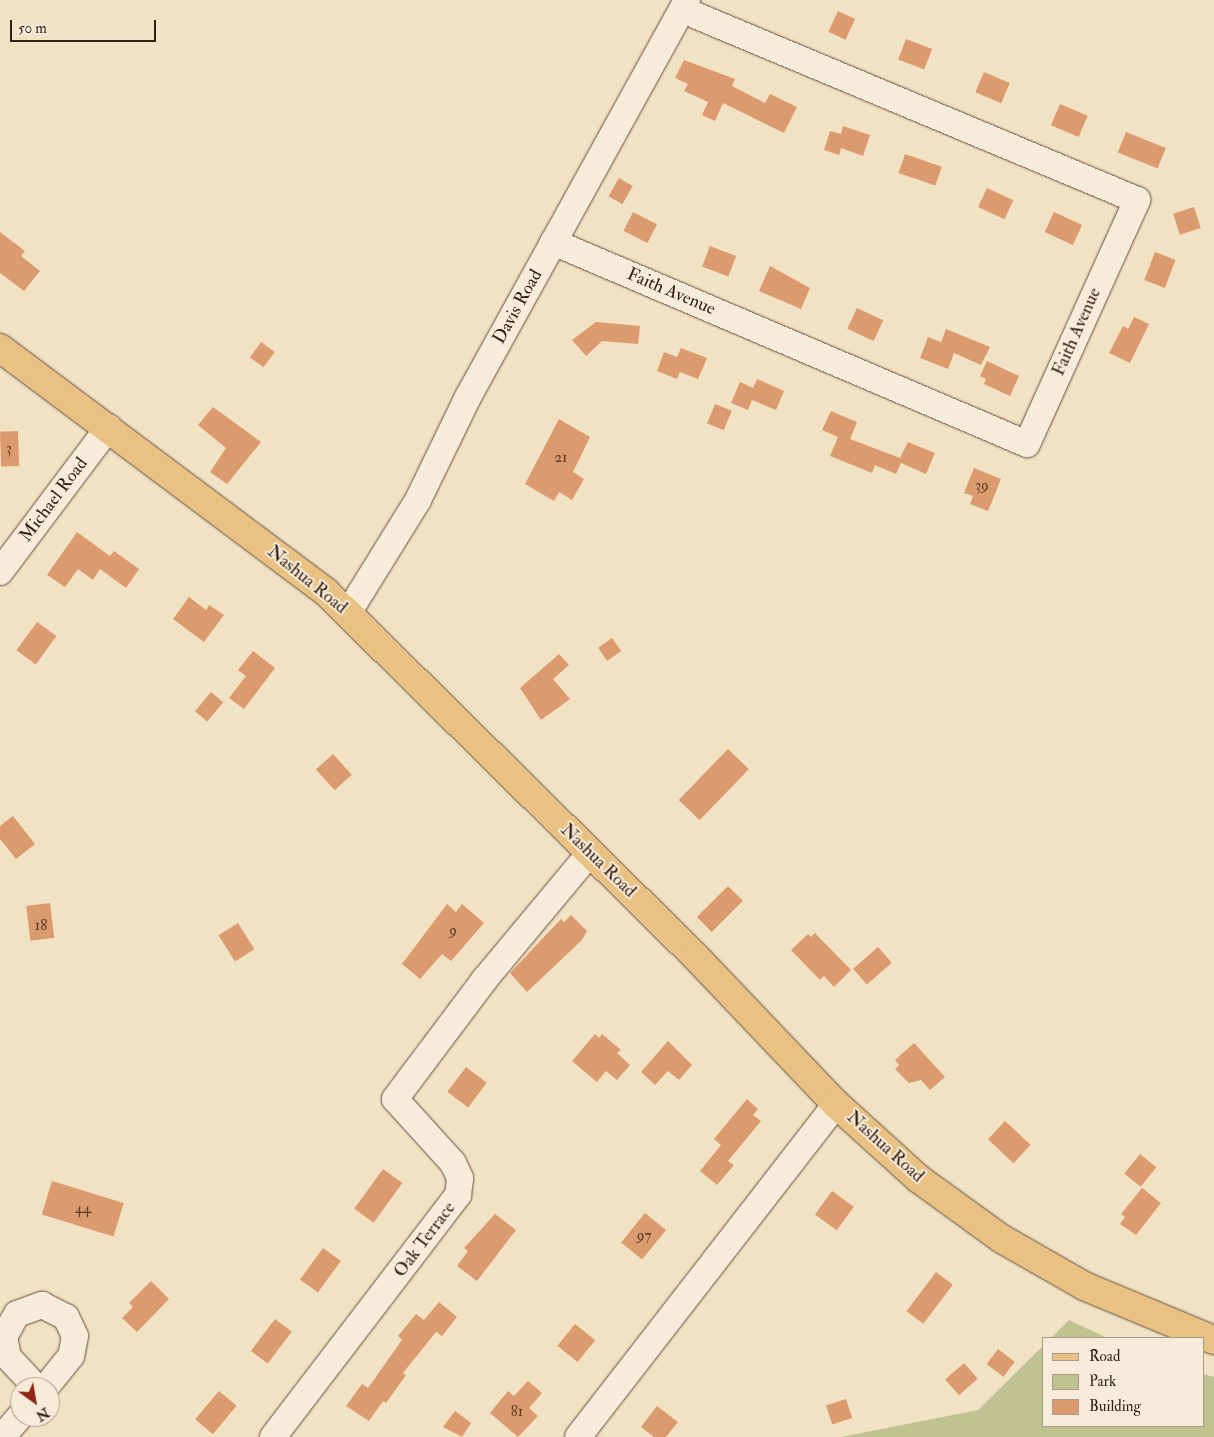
<!DOCTYPE html>
<html>
<head>
<meta charset="utf-8">
<style>
  body { margin:0 }
  #map { position:relative; width:1214px; height:1437px; overflow:hidden; background:#f2e2c4; font-family:"IM FELL Double Pica",serif }
  div>[style] { position:absolute }
  .green>* { inset:0; background:#bfc291 }
  .building>* { inset:0; background:#dc9a6f; transform-origin:0 0 }
  .roads { filter:drop-shadow(0 0 1px #644f3e) drop-shadow(0 0 1px #644f3e) }
  .minor>* { height:26px; margin:-13px; padding:0 13px; transform-origin:13px; border-radius:13px; background:#f7ecd9 }
  .major>* { height:28px; margin:-14px; padding:0 14px; transform-origin:14px; border-radius:14px; background:#e9c182 }
  span { translate:-50% -50%; white-space:nowrap; text-align:center; line-height:1.15; -webkit-text-stroke:4px #f7ecd9; paint-order:stroke }
  .number-label { font-size:15px; color:#5e3d29 }
  .number-label span { -webkit-text-stroke-width:0 }
  .street-label { font-size:18px; color:#341e12 }
  .legend { position:absolute; left:1042px; top:1337px; width:162px; height:90px; box-sizing:border-box; background:#f7ecd9; border:1px solid #a99a89; margin:0; padding:6px 9px; list-style:none; font-size:15px; color:#341e12 }
  .legend li { display:flex; align-items:center; gap:10px; height:25px }
  .legend b { width:25px; border:1px solid #a99a89 }
  .north { position:absolute; left:10px; top:1377px; width:50px; height:50px; box-sizing:border-box; background:#f7ecd9; border:1px solid #a99a89; border-radius:50%; rotate:148deg; font-size:14px; font-weight:700; line-height:20px; text-align:center; color:#341e12 }
  .north::after { content:''; display:block; margin:auto; width:18px; height:22px; background:#8f2418; clip-path:polygon(50% 0,100% 100%,50% 72%,0 100%) }
  .scale { position:absolute; left:10px; top:20px; width:146px; height:22px; box-sizing:border-box; border:2px solid #341e12; border-top:0; padding-left:6px; font-size:15px; line-height:18px; white-space:nowrap; color:#341e12; -webkit-text-stroke:4px #f7ecd9; paint-order:stroke }
</style>
</head>
<body>
<div id="map">
  <div class="green">
    <div style="clip-path:polygon(1069px 1320px,1107px 1338px,1051px 1338px)"></div>
    <div style="clip-path:polygon(1043px 1346px,1043px 1426px,1203px 1426px,1203px 1374px,1214px 1377px,1214px 1437px,841px 1437px,978px 1410px)"></div>
  </div>
  <div class="building">
    <div style="left:838px;top:11px;width:19px;height:23px;rotate:25deg"></div>
    <div style="left:906px;top:39px;width:28px;height:22px;rotate:21deg"></div>
    <div style="clip-path:polygon(684px 60px,735px 79px,732px 86px,765px 103px,770px 94px,797px 107px,784px 133px,723px 103px,715px 121px,702px 115px,708px 102px,684px 91px,688px 84px,675px 78px)"></div>
    <div style="left:984px;top:72px;width:28px;height:22px;rotate:23deg"></div>
    <div style="left:1060px;top:104px;width:30px;height:23px;rotate:23deg"></div>
    <div style="clip-path:polygon(843px 126px,870px 135px,863px 156px,841px 148px,839px 155px,824px 150px,830px 131px,841px 134px)"></div>
    <div style="left:1126px;top:132px;width:43px;height:22px;rotate:22deg"></div>
    <div style="left:905px;top:154px;width:39px;height:20px;rotate:19deg"></div>
    <div style="left:619px;top:178px;width:16px;height:21px;rotate:30deg"></div>
    <div style="left:987px;top:188px;width:29px;height:21px;rotate:25deg"></div>
    <div style="left:1194px;top:207px;width:22px;height:22px;rotate:72deg"></div>
    <div style="left:633px;top:212px;width:27px;height:21px;rotate:27deg"></div>
    <div style="left:1054px;top:212px;width:31px;height:22px;rotate:25deg"></div>
    <div style="clip-path:polygon(0 232px,25px 251px,21px 256px,40px 271px,24px 291px,0 273px)"></div>
    <div style="left:710px;top:246px;width:28px;height:22px;rotate:21deg"></div>
    <div style="left:1155px;top:252px;width:22px;height:30px;rotate:21deg"></div>
    <div style="clip-path:polygon(770px 266px,810px 288px,801px 309px,759px 291px)"></div>
    <div style="left:857px;top:308px;width:29px;height:23px;rotate:25deg"></div>
    <div style="clip-path:polygon(1134px 317px,1149px 324px,1130px 363px,1109px 353px,1123px 326px,1128px 329px)"></div>
    <div style="clip-path:polygon(596px 322px,640px 326px,638px 344px,602px 341px,586px 356px,572px 340px)"></div>
    <div style="clip-path:polygon(946px 329px,990px 347px,981px 365px,954px 353px,948px 369px,920px 358px,928px 337px,941px 342px)"></div>
    <div style="left:261px;top:342px;width:17px;height:19px;rotate:36deg"></div>
    <div style="clip-path:polygon(681px 348px,707px 358px,698px 379px,680px 372px,677px 379px,657px 371px,664px 352px,677px 357px)"></div>
    <div style="clip-path:polygon(987px 361px,1019px 376px,1010px 396px,984px 384px,986px 379px,980px 376px)"></div>
    <div style="clip-path:polygon(757px 379px,784px 391px,776px 410px,752px 400px,748px 410px,731px 403px,740px 382px,753px 388px)"></div>
    <div style="left:715px;top:404px;width:18px;height:21px;rotate:22deg"></div>
    <div style="clip-path:polygon(213px 407px,261px 442px,227px 484px,210px 472px,226px 448px,198px 425px)"></div>
    <div style="clip-path:polygon(831px 411px,857px 422px,850px 439px,900px 458px,908px 442px,935px 453px,926px 474px,901px 463px,896px 474px,875px 465px,872px 473px,830px 456px,838px 437px,822px 430px)"></div>
    <div style="clip-path:polygon(559px 419px,590px 437px,573px 472px,584px 479px,572px 500px,559px 492px,554px 501px,525px 484px)"></div>
    <div style="left:18px;top:431px;width:35px;height:18px;rotate:88deg"></div>
    <div style="clip-path:polygon(974px 468px,1001px 479px,988px 511px,970px 504px,973px 496px,964px 493px)"></div>
    <div style="clip-path:polygon(77px 532px,110px 556px,114px 551px,139px 569px,126px 588px,100px 569px,93px 580px,78px 569px,65px 587px,47px 575px)"></div>
    <div style="clip-path:polygon(189px 597px,206px 610px,209px 605px,224px 615px,204px 642px,173px 619px)"></div>
    <div style="left:37px;top:622px;width:24px;height:35px;rotate:36deg"></div>
    <div style="left:612px;top:638px;width:16px;height:17px;rotate:55deg"></div>
    <div style="clip-path:polygon(253px 651px,275px 668px,244px 709px,229px 698px,246px 676px,238px 670px)"></div>
    <div style="clip-path:polygon(559px 654px,569px 665px,553px 679px,570px 699px,541px 720px,520px 688px)"></div>
    <div style="left:211px;top:692px;width:16px;height:25px;rotate:40deg"></div>
    <div style="left:728px;top:749px;width:29px;height:71px;rotate:44deg"></div>
    <div style="left:333px;top:754px;width:28px;height:23px;rotate:48deg"></div>
    <div style="clip-path:polygon(13px 816px,35px 844px,16px 859px,0 839px,0 826px)"></div>
    <div style="left:728px;top:886px;width:21px;height:44px;rotate:45deg"></div>
    <div style="left:50px;top:903px;width:35px;height:24px;rotate:83deg"></div>
    <div style="clip-path:polygon(447px 904px,456px 912px,462px 904px,484px 923px,451px 961px,442px 954px,420px 979px,402px 964px)"></div>
    <div style="clip-path:polygon(571px 915px,587px 931px,582px 940px,527px 992px,510px 973px,561px 919px,564px 922px)"></div>
    <div style="left:238px;top:923px;width:31px;height:23px;rotate:58deg"></div>
    <div style="clip-path:polygon(815px 933px,851px 970px,834px 987px,824px 976px,820px 980px,791px 950px,808px 934px,811px 937px)"></div>
    <div style="left:878px;top:947px;width:21px;height:33px;rotate:49deg"></div>
    <div style="clip-path:polygon(595px 1034px,599px 1038px,602px 1034px,621px 1050px,617px 1053px,630px 1065px,617px 1080px,606px 1071px,597px 1082px,572px 1061px)"></div>
    <div style="clip-path:polygon(668px 1041px,692px 1065px,679px 1080px,668px 1071px,655px 1085px,641px 1072px)"></div>
    <div style="clip-path:polygon(914px 1043px,945px 1077px,930px 1090px,921px 1080px,909px 1083px,895px 1069px,899px 1065px,895px 1060px)"></div>
    <div style="left:466px;top:1067px;width:26px;height:31px;rotate:37deg"></div>
    <div style="clip-path:polygon(747px 1099px,758px 1109px,753px 1115px,761px 1121px,728px 1161px,734px 1165px,717px 1185px,700px 1171px,721px 1145px,714px 1139px)"></div>
    <div style="left:1005px;top:1121px;width:35px;height:25px;rotate:43deg"></div>
    <div style="left:1140px;top:1154px;width:21px;height:25px;rotate:39deg"></div>
    <div style="left:383px;top:1169px;width:24px;height:49px;rotate:36deg"></div>
    <div style="left:52px;top:1181px;width:75px;height:35px;rotate:17deg"></div>
    <div style="clip-path:polygon(1142px 1188px,1161px 1203px,1136px 1235px,1120px 1224px,1125px 1217px,1121px 1214px)"></div>
    <div style="left:832px;top:1191px;width:27px;height:29px;rotate:36deg"></div>
    <div style="left:645px;top:1213px;width:27px;height:38px;rotate:39deg"></div>
    <div style="clip-path:polygon(495px 1214px,516px 1230px,477px 1281px,457px 1266px,468px 1251px,464px 1248px)"></div>
    <div style="left:323px;top:1248px;width:22px;height:39px;rotate:36deg"></div>
    <div style="left:936px;top:1272px;width:21px;height:49px;rotate:37deg"></div>
    <div style="clip-path:polygon(151px 1281px,169px 1299px,137px 1332px,122px 1318px,133px 1307px,129px 1303px)"></div>
    <div style="clip-path:polygon(439px 1302px,457px 1317px,442px 1336px,436px 1332px,403px 1373px,406px 1375px,386px 1403px,383px 1401px,369px 1421px,346px 1406px,362px 1384px,368px 1388px,402px 1340px,398px 1336px,416px 1314px,424px 1320px)"></div>
    <div style="left:275px;top:1319px;width:21px;height:40px;rotate:37deg"></div>
    <div style="left:575px;top:1324px;width:26px;height:28px;rotate:39deg"></div>
    <div style="left:998px;top:1349px;width:21px;height:19px;rotate:37deg"></div>
    <div style="left:964px;top:1363px;width:21px;height:25px;rotate:49deg"></div>
    <div style="clip-path:polygon(528px 1381px,542px 1393px,529px 1408px,538px 1416px,518px 1437px,490px 1413px,508px 1391px,514px 1396px)"></div>
    <div style="left:219px;top:1391px;width:23px;height:37px;rotate:40deg"></div>
    <div style="left:846px;top:1399px;width:20px;height:21px;rotate:72deg"></div>
    <div style="clip-path:polygon(657px 1406px,678px 1422px,666px 1437px,654px 1437px,641px 1427px)"></div>
    <div style="clip-path:polygon(455px 1411px,471px 1423px,462px 1437px,443px 1427px)"></div>
  </div>
  <div class="roads">
    <div class="minor">
      <div style="left:553px;top:242px;width:515px;rotate:23.08deg"></div>
      <div style="left:1027px;top:444px;width:268px;rotate:-65.7deg"></div>
      <div style="left:1137px;top:200px;width:493px;rotate:-157.3deg"></div>
      <div style="left:0;top:572px;width:181px;rotate:-53.1deg"></div>
      <div style="left:348px;top:613px;width:133px;rotate:-58.2deg"></div>
      <div style="left:418px;top:500px;width:114px;rotate:-64.1deg"></div>
      <div style="left:468px;top:397px;width:453px;rotate:-61.1deg"></div>
      <div style="left:36px;top:1387px;width:41px;rotate:-133deg"></div>
      <div style="left:8px;top:1357px;width:20px;rotate:-101deg"></div>
      <div style="left:4px;top:1337px;width:26px;rotate:-61deg"></div>
      <div style="left:17px;top:1314px;width:27px;rotate:-20deg"></div>
      <div style="left:42px;top:1305px;width:27px;rotate:27deg"></div>
      <div style="left:66px;top:1317px;width:21px;rotate:65deg"></div>
      <div style="left:75px;top:1336px;width:20px;rotate:101deg"></div>
      <div style="left:71px;top:1356px;width:40px;rotate:129deg"></div>
      <div style="left:2px;top:1437px;width:28px;rotate:-49deg"></div>
      <div style="left:273px;top:1437px;width:305px;rotate:-52.6deg"></div>
      <div style="left:458px;top:1195px;width:17px;rotate:-83deg"></div>
      <div style="left:460px;top:1178px;width:17px;rotate:-115deg"></div>
      <div style="left:453px;top:1163px;width:86px;rotate:-132.2deg"></div>
      <div style="left:395px;top:1099px;width:150px;rotate:-53.1deg"></div>
      <div style="left:485px;top:979px;width:163px;rotate:-50.2deg"></div>
      <div style="left:578px;top:1437px;width:421px;rotate:-52.2deg"></div>
    </div>
    <div class="major">
      <div style="left:0;top:348px;width:407px;rotate:36.8deg"></div>
      <div style="left:326px;top:592px;width:518px;rotate:44.61deg"></div>
      <div style="left:695px;top:956px;width:204px;rotate:46.4deg"></div>
      <div style="left:836px;top:1104px;width:112px;rotate:42.1deg"></div>
      <div style="left:919px;top:1179px;width:102px;rotate:35.9deg"></div>
      <div style="left:1002px;top:1239px;width:95px;rotate:29.8deg"></div>
      <div style="left:1084px;top:1286px;width:141px;rotate:22.6deg"></div>
    </div>
  </div>
  <div class="number-label">
    <span style="left:9px;top:449px">3</span>
    <span style="left:561px;top:458px">21</span>
    <span style="left:982px;top:486px">39</span>
    <span style="left:41px;top:926px">18</span>
    <span style="left:453px;top:931px">9</span>
    <span style="left:83px;top:1209px">44</span>
    <span style="left:644px;top:1236px">97</span>
    <span style="left:517px;top:1412px">81</span>
  </div>
  <div class="street-label">
    <span style="left:671px;top:292px;rotate:23deg">Faith Avenue</span>
    <span style="left:518px;top:307px;rotate:-61deg">Davis Road</span>
    <span style="left:1077px;top:332px;rotate:-66deg">Faith Avenue</span>
    <span style="left:54px;top:500px;rotate:-53deg">Michael Road</span>
    <span style="left:307px;top:580px;rotate:39deg">Nashua Road</span>
    <span style="left:598px;top:861px;rotate:44deg">Nashua Road</span>
    <span style="left:885px;top:1147px;rotate:42deg">Nashua Road</span>
    <span style="left:425px;top:1240px;rotate:-53deg">Oak Terrace</span>
  </div>
  <ul class="legend">
  <li><b style="height:6px;background:#e9c182"></b>Road</li>
  <li><b style="height:14px;background:#bfc291"></b>Park</li>
  <li><b style="height:14px;background:#dc9a6f"></b>Building</li>
  </ul>
  <div class="north">N</div>
  <div class="scale">50 m</div>
</div>
</body>
</html>
